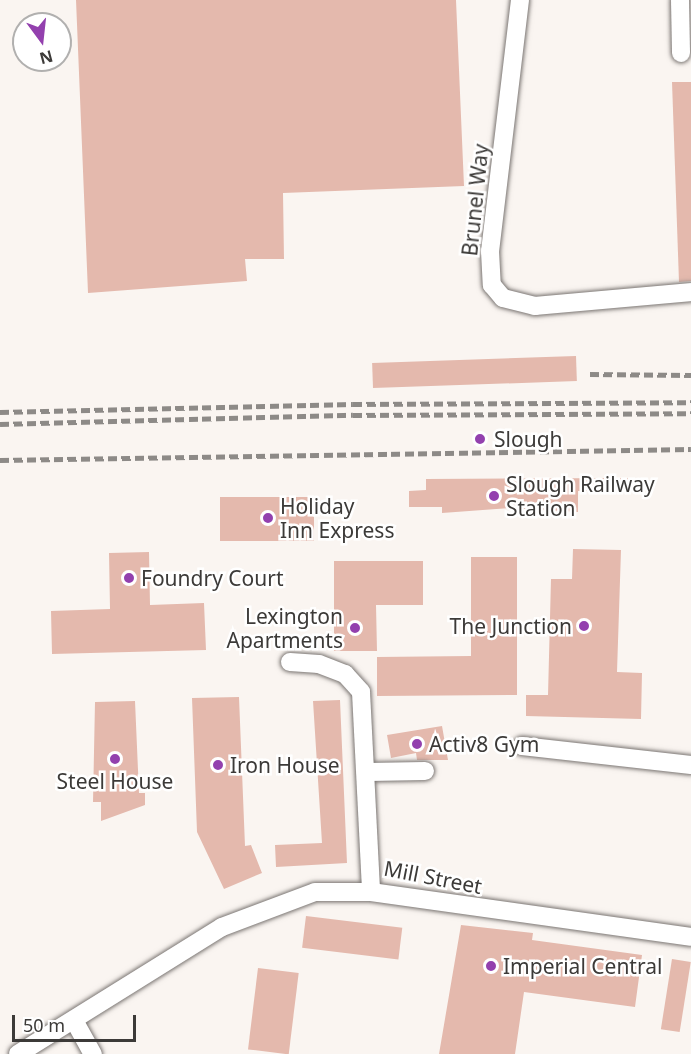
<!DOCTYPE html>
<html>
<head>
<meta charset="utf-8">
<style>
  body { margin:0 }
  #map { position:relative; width:691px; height:1054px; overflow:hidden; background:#faf5f1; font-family:"Noto Sans",sans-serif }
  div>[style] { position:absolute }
  .building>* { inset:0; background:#e4b9ad; transform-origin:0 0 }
  .roads { filter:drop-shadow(0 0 2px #7b7673) drop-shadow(0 0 2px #7b7673) }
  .street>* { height:18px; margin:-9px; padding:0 9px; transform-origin:9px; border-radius:9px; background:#fff }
  .rail>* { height:4.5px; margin-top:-2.25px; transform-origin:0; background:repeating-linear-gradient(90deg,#8d8a87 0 9px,transparent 0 13.5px) }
  .dots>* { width:16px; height:16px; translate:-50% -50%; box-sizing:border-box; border:3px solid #fff; border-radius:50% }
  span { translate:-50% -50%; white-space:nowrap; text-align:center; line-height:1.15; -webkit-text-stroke:5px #fff; paint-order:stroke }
  .street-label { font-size:21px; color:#3c3a38 }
  .poi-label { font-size:21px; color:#3c3a38 }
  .left { translate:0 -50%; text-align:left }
  .right { translate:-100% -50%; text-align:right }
  .north { position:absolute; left:12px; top:12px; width:60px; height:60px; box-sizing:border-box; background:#fff; border:2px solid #b1b0af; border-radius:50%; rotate:165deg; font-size:16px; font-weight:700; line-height:24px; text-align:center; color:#3c3a38 }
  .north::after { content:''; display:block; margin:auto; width:21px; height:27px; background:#9340ae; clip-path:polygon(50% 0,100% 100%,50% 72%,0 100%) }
  .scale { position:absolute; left:12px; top:1015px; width:124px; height:27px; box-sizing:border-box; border:3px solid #3c3a38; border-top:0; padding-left:8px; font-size:18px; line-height:21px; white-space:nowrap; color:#3c3a38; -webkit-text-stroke:4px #fff; paint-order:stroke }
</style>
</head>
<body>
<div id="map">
  <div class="building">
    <div style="clip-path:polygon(76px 0,456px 0,464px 186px,283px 193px,284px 259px,245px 259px,247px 281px,88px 293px)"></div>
    <div style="clip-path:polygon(672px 82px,691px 82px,691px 281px,679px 282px)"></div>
    <div style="left:576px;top:356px;width:25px;height:204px;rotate:88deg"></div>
    <div style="clip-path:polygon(640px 478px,640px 491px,578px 491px,578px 512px,511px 508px,442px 513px,442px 507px,409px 507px,409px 491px,426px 490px,426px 479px)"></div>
    <div style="left:220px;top:497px;width:94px;height:44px"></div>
    <div style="clip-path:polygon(573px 549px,621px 550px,617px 672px,642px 673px,641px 719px,526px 716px,526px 695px,548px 695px,551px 579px,572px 579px)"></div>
    <div style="clip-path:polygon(149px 552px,150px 605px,204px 603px,206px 650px,52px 654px,51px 611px,110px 609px,109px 553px)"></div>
    <div style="clip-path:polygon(471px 557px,517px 557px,517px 695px,377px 696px,377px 657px,471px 656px)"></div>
    <div style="clip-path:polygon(334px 561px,423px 561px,423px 605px,376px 605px,377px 651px,334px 651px)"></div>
    <div style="clip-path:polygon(239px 697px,245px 846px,251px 845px,262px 873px,224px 889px,197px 832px,192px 698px)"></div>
    <div style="clip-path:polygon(340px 700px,347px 863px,276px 867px,275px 845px,322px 843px,313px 701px)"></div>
    <div style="clip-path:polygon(135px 701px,139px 793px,145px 793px,145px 805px,101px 821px,101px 802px,93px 802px,95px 702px)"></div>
    <div style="clip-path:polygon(442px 726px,448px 760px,417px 760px,416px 753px,391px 758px,387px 735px)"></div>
    <div style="left:306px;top:916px;width:97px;height:32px;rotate:7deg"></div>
    <div style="clip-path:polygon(461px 925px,533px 933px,532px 940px,642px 955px,635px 1007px,524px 992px,515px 1054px,439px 1054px)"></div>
    <div style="left:672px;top:959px;width:19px;height:71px;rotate:9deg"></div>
    <div style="left:258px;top:968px;width:41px;height:82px;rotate:7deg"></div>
  </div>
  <div class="roads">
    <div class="street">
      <div style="left:520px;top:0;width:253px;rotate:96.8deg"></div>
      <div style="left:490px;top:251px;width:34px;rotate:87deg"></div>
      <div style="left:492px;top:285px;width:17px;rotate:50deg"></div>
      <div style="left:503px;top:298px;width:33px;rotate:14deg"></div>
      <div style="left:535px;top:306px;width:157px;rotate:-5.1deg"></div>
      <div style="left:680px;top:0;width:53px;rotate:88.9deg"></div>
      <div style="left:290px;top:662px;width:29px;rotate:4deg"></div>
      <div style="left:319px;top:664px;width:28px;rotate:21deg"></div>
      <div style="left:345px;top:674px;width:24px;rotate:48deg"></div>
      <div style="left:361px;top:692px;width:200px;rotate:87.1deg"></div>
      <div style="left:371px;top:892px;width:323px;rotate:8deg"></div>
      <div style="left:522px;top:746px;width:170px;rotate:6.4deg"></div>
      <div style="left:368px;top:772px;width:57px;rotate:-1deg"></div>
      <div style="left:75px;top:1022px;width:37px;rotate:61deg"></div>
      <div style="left:18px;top:1054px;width:240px;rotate:-31.9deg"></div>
      <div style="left:222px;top:927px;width:99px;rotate:-20.6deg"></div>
      <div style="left:315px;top:892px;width:56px"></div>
    </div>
  </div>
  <div class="rail">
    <div style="left:590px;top:374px;width:101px;rotate:0.6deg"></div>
    <div style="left:0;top:412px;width:353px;rotate:-1.3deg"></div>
    <div style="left:353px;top:404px;width:338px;rotate:-0.3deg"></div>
    <div style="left:0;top:424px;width:353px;rotate:-1.5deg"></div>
    <div style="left:353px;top:415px;width:338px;rotate:-0.3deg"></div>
    <div style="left:0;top:460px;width:691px;rotate:-0.91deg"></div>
  </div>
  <div class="dots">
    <div style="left:480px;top:439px;background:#9340ae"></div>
    <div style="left:494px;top:496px;background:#9340ae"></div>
    <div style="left:268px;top:518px;background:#9340ae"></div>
    <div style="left:129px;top:578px;background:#9340ae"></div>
    <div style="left:584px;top:626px;background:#9340ae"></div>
    <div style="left:355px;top:628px;background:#9340ae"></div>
    <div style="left:417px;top:744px;background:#9340ae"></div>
    <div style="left:115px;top:759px;background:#9340ae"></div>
    <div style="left:218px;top:765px;background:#9340ae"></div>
    <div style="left:491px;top:966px;background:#9340ae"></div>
  </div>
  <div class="street-label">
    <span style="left:475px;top:200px;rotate:-84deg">Brunel Way</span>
    <span style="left:433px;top:877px;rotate:11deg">Mill Street</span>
  </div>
  <div class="poi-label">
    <span class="left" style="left:494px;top:439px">Slough</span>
    <span class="left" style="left:506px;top:496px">Slough Railway<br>Station</span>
    <span class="left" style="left:280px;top:518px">Holiday<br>Inn Express</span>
    <span class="left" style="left:141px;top:578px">Foundry Court</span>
    <span class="right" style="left:343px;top:628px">Lexington<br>Apartments</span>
    <span class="right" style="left:572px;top:626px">The Junction</span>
    <span class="left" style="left:429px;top:744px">Activ8 Gym</span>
    <span class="left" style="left:230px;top:765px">Iron House</span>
    <span style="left:115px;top:781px">Steel House</span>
    <span class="left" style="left:503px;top:966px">Imperial Central</span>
  </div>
  <div class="north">N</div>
  <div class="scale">50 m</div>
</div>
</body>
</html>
